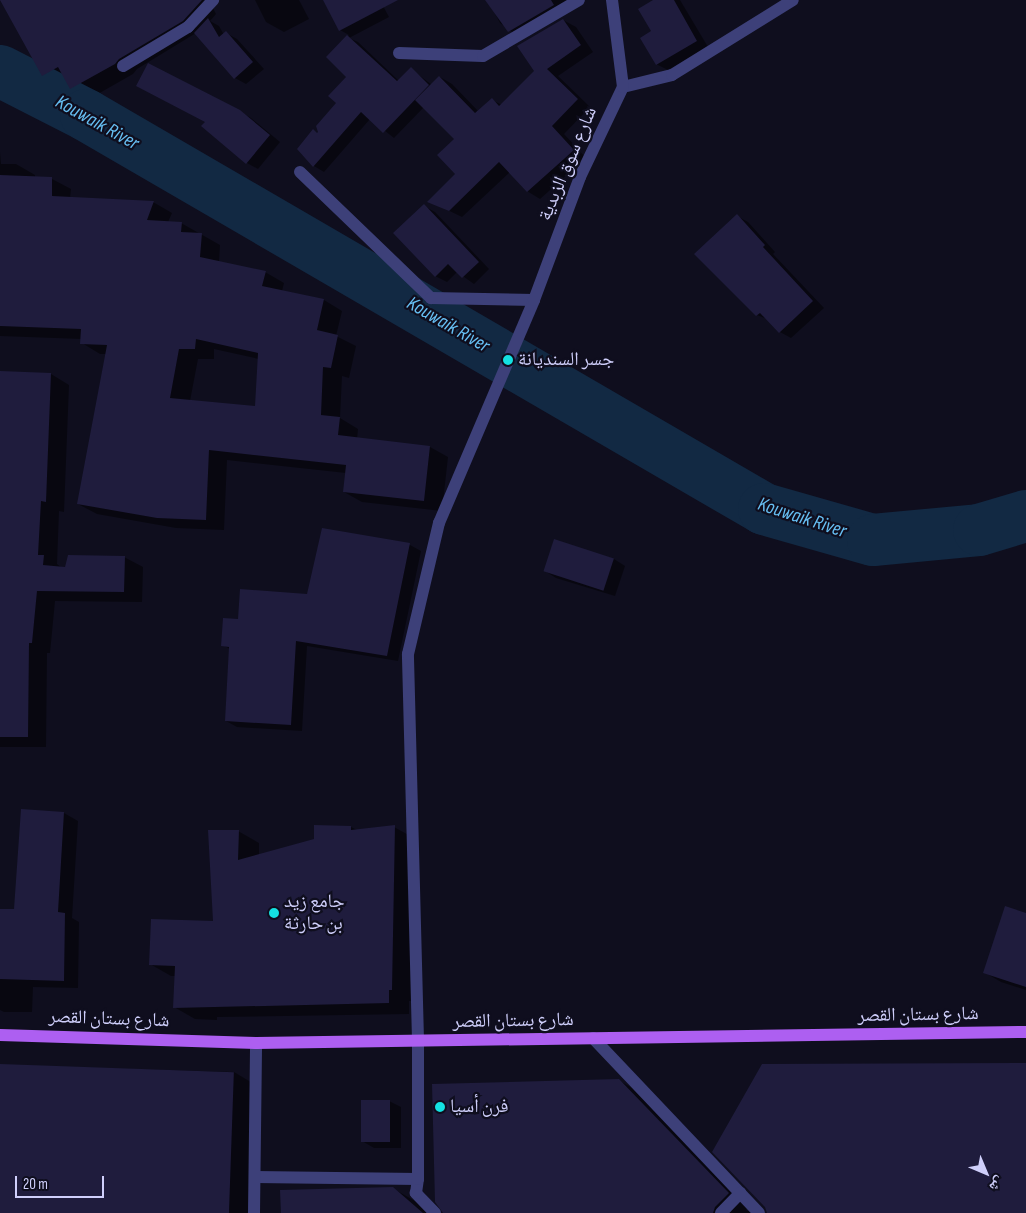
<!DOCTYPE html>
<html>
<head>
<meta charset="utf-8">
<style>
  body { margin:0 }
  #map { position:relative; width:1026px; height:1213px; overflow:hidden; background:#0f0e1e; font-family:"Sofia Sans Condensed","Noto Naskh Arabic",sans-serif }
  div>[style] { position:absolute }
  .shadow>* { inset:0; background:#0007 }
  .river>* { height:52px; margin:-26px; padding:0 26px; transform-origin:26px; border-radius:26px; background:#122943 }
  .building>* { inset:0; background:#1f1c3d; transform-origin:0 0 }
  .minor>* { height:12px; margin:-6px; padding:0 6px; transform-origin:6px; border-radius:6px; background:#3d4079 }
  .major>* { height:12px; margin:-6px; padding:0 6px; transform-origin:6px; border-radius:6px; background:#ad5ff1 }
  .dots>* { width:14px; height:14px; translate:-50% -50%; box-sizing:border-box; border:2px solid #0f0e1e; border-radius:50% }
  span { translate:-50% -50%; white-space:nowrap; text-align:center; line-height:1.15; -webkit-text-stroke:4.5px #0f0e1e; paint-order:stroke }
  .street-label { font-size:19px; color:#cfcffb }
  .poi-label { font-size:19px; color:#cfcffb }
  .left { translate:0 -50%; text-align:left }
  .water-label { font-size:20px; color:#66bef2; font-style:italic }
  .north { position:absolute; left:961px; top:1148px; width:50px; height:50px; -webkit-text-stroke:4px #0f0e1e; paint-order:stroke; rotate:135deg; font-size:14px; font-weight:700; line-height:20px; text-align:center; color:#cfcffb }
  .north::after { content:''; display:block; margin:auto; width:18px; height:22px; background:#cfcffb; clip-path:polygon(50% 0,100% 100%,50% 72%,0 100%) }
  .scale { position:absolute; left:15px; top:1176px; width:89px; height:22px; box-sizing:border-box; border:2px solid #cfcffb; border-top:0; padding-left:6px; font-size:15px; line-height:18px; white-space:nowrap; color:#cfcffb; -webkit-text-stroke:4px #0f0e1e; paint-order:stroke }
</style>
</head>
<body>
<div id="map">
  <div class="shadow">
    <div style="clip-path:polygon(1px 0,209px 0,216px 14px,210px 21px,219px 26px,224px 35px,226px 33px,237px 39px,264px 69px,246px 84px,235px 78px,196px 33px,137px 69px,133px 74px,89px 99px,71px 88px,67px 82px,61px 86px,43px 75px)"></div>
    <div style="clip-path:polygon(255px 0,299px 0,309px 19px,284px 32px,266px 22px)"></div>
    <div style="clip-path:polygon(324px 0,389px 0,382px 4px,389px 17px,349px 38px,358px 42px,399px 81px,411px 69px,432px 85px,440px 77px,452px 84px,479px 112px,492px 100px,502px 105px,535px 71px,563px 20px,576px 27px,593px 52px,558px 76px,590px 107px,564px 134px,586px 158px,540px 199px,527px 191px,510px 172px,462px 217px,429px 201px,457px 174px,456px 139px,424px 107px,394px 138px,370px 119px,324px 172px,314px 166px,298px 149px,318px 134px,338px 103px,348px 77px,327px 57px,349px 35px,340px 30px)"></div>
    <div style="clip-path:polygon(488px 0,581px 0,520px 38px,500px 23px)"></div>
    <div style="clip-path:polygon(656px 0,680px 0,708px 47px,668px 70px,656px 64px,653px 32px)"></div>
    <div style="clip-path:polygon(239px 111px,251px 118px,280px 142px,258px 169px,247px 163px)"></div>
    <div style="clip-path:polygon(evenodd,0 152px,1px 164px,16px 164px,35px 175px,35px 178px,52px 179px,71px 189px,70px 198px,153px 202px,172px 213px,168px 222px,181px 223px,220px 245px,219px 262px,265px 272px,284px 283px,282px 291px,324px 300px,342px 311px,336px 336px,356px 346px,349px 378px,342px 376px,340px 418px,358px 429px,357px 439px,430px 447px,448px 457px,442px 511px,362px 502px,344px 492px,346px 473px,227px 460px,224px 530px,176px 528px,97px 514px,78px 504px,106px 354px,100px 354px,82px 343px,82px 339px,0 336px,0 152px,214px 349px,259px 359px,257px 407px,190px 401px,198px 359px,214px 359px,214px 349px)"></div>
    <div style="clip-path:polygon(424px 206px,435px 212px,489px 269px,474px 284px,457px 272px,447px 282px,435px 276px)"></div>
    <div style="clip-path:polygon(737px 216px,748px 222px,775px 252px,773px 254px,824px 308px,791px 338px,780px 332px,770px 320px,757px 315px)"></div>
    <div style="clip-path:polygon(0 372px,51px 374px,69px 385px,64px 512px,59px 511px,57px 564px,62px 568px,124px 557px,143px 567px,142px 602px,55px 601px,50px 653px,47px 653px,46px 747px,0 747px)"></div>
    <div style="clip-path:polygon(555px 541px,614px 559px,625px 566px,615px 596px,556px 578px,545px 571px)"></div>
    <div style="clip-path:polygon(410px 545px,421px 551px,398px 661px,307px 646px,302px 731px,237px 727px,226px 721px,230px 649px,223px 645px,239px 620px,308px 595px)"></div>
    <div style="clip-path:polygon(22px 811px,64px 813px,78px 821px,72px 918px,79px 922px,78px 988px,33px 987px,32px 1012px,4px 1012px,0 1010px,0 910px,15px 910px)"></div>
    <div style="clip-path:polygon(315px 826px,351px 827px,357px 830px,394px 827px,414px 838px,412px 1001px,409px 1001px,409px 1014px,217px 1017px,217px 1020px,195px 1019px,174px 1007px,176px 976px,171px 976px,150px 964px,214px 922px,238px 831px,259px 843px,259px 855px,315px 840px)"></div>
    <div style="clip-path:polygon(1026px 914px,1026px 990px,1001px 982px,984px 972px)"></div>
    <div style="clip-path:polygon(0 1065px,234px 1072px,254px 1084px,249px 1213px,0 1213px)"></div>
    <div style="clip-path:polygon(618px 1080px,641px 1093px,750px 1206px,746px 1210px,752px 1213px,444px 1213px)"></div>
    <div style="clip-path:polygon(389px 1101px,401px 1107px,401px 1148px,374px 1148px,362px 1141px)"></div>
    <div style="clip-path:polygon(392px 1188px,415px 1201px,429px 1213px,282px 1213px)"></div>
  </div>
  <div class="river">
    <div style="left:0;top:71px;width:97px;rotate:27.1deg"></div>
    <div style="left:86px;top:115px;width:784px;rotate:30.16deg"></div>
    <div style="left:764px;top:509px;width:113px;rotate:15.9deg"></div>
    <div style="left:873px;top:540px;width:106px;rotate:-5.4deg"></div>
    <div style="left:979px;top:530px;width:49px;rotate:-16.6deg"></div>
  </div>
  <div class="building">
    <div style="clip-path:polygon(0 0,202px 0,183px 21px,119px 59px,115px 64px,70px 89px,58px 67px,42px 76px)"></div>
    <div style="clip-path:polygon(323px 0,398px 0,339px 31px)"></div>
    <div style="clip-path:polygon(485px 0,551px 0,554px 5px,508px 32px)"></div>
    <div style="clip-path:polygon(653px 0,674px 0,697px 41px,656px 65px,640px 38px,651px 31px,638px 9px)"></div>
    <div style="clip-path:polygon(208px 18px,219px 37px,226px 31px,253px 62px,234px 79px,194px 33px)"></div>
    <div style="clip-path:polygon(563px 19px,581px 45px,547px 69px,578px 99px,552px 126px,574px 150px,527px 192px,499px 162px,449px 211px,427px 202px,455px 174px,437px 155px,454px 139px,415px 100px,439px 76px,475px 113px,492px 98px,499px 106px,534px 71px,517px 46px)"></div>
    <div style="clip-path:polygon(347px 35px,397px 81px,411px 67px,429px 85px,383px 133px,361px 112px,313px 167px,297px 149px,313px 129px,317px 133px,318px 132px,316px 126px,336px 103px,328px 96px,346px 77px,326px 57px)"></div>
    <div style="clip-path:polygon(148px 63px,240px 110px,270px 135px,246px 164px,201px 126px,205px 122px,136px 86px)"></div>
    <div style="clip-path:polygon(evenodd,0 175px,52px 177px,52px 196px,154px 201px,147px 220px,182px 222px,181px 232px,202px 233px,200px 257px,266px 271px,262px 286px,324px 299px,317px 330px,338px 335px,331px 368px,323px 367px,321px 415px,340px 417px,338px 435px,430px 446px,424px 501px,343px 492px,346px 465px,209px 450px,206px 520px,157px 518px,77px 504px,107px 345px,80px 344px,81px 329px,0 326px,0 175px,196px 339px,258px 353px,255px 406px,170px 398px,179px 349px,195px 349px,196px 339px)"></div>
    <div style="clip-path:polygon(424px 204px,479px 262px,462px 278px,448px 264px,435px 277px,393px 233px)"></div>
    <div style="clip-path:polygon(737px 214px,765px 245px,763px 247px,813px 301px,779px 333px,760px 313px,756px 316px,694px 254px)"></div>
    <div style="clip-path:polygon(0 371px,51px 373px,46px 502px,41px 501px,38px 555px,44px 555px,43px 565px,65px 567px,68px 555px,125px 556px,124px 592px,37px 591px,32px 643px,29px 643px,28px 737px,0 737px)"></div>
    <div style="clip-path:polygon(322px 528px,410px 543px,387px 656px,296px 641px,291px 725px,225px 721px,229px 647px,221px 646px,223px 618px,238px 619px,240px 589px,307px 594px)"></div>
    <div style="left:554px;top:539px;width:63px;height:34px;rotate:18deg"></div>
    <div style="clip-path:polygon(21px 809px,64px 812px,58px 912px,65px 913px,64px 981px,0 979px,0 909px,14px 909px)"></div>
    <div style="clip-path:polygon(314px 825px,351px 826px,351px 830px,395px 825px,392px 990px,389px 990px,389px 1003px,173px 1008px,175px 966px,149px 965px,151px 919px,213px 921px,208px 830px,239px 830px,238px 860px,314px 839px)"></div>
    <div style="clip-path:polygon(1005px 906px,1026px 913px,1026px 987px,983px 973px)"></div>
    <div style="clip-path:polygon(1026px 1063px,1026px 1213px,767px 1213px,765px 1207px,712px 1152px,762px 1064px)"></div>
    <div style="left:0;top:1064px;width:234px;height:149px;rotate:2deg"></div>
    <div style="clip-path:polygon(619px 1079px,729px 1193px,715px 1207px,713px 1213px,443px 1213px,435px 1202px,432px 1084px)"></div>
    <div style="left:361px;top:1100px;width:29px;height:42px"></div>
    <div style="clip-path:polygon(393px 1187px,423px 1213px,281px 1213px,280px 1190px)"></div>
  </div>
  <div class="minor">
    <div style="left:399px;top:53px;width:84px;rotate:2deg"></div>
    <div style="left:483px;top:56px;width:111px;rotate:-30.3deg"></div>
    <div style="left:123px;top:66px;width:76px;rotate:-31deg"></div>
    <div style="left:188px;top:27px;width:37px;rotate:-47deg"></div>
    <div style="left:623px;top:87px;width:50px;rotate:-13.8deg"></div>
    <div style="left:672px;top:75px;width:142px;rotate:-31.8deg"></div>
    <div style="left:300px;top:172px;width:182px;rotate:43.9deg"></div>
    <div style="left:431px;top:298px;width:103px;rotate:1.1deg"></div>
    <div style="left:593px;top:1038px;width:241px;rotate:46.5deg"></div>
    <div style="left:255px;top:1177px;width:163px;rotate:0.7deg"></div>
    <div style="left:254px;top:1213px;width:170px;rotate:-89.3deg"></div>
    <div style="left:435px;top:1213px;width:28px;rotate:-134deg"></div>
    <div style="left:416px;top:1193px;width:14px;rotate:-82deg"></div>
    <div style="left:418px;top:1179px;width:139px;rotate:-90deg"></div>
    <div style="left:418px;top:1040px;width:386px;rotate:-91.5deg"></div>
    <div style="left:408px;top:654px;width:135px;rotate:-76.7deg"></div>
    <div style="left:439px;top:523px;width:242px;rotate:-66.9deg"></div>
    <div style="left:534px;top:300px;width:131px;rotate:-69.5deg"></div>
    <div style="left:580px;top:177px;width:100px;rotate:-64.5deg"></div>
    <div style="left:623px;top:87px;width:88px;rotate:-97.2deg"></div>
    <div style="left:721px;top:1213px;width:28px;rotate:-46deg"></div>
  </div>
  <div class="major">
    <div style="left:0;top:1035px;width:256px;rotate:1.8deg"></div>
    <div style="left:256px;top:1043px;width:770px;rotate:-0.82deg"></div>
  </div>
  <div class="dots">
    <div style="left:508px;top:360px;background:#14e1e2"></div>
    <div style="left:274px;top:913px;background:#14e1e2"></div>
    <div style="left:440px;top:1107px;background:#14e1e2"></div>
  </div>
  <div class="street-label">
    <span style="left:568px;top:164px;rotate:-67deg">شارع سوق الزبدية</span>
    <span style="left:918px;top:1015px;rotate:-1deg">شارع بستان القصر</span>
    <span style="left:109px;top:1019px;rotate:2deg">شارع بستان القصر</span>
    <span style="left:513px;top:1021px;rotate:-1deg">شارع بستان القصر</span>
  </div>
  <div class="poi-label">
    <span class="left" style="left:518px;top:360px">جسر السنديانة</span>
    <span class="left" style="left:284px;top:913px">جامع زيد<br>بن حارثة</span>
    <span class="left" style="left:450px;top:1107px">فرن أسيا</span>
  </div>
  <div class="water-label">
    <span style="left:97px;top:123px;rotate:29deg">Kouwaik River</span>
    <span style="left:448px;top:325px;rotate:30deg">Kouwaik River</span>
    <span style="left:802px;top:518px;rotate:18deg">Kouwaik River</span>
  </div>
  <div class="north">ش</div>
  <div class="scale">20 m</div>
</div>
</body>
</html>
